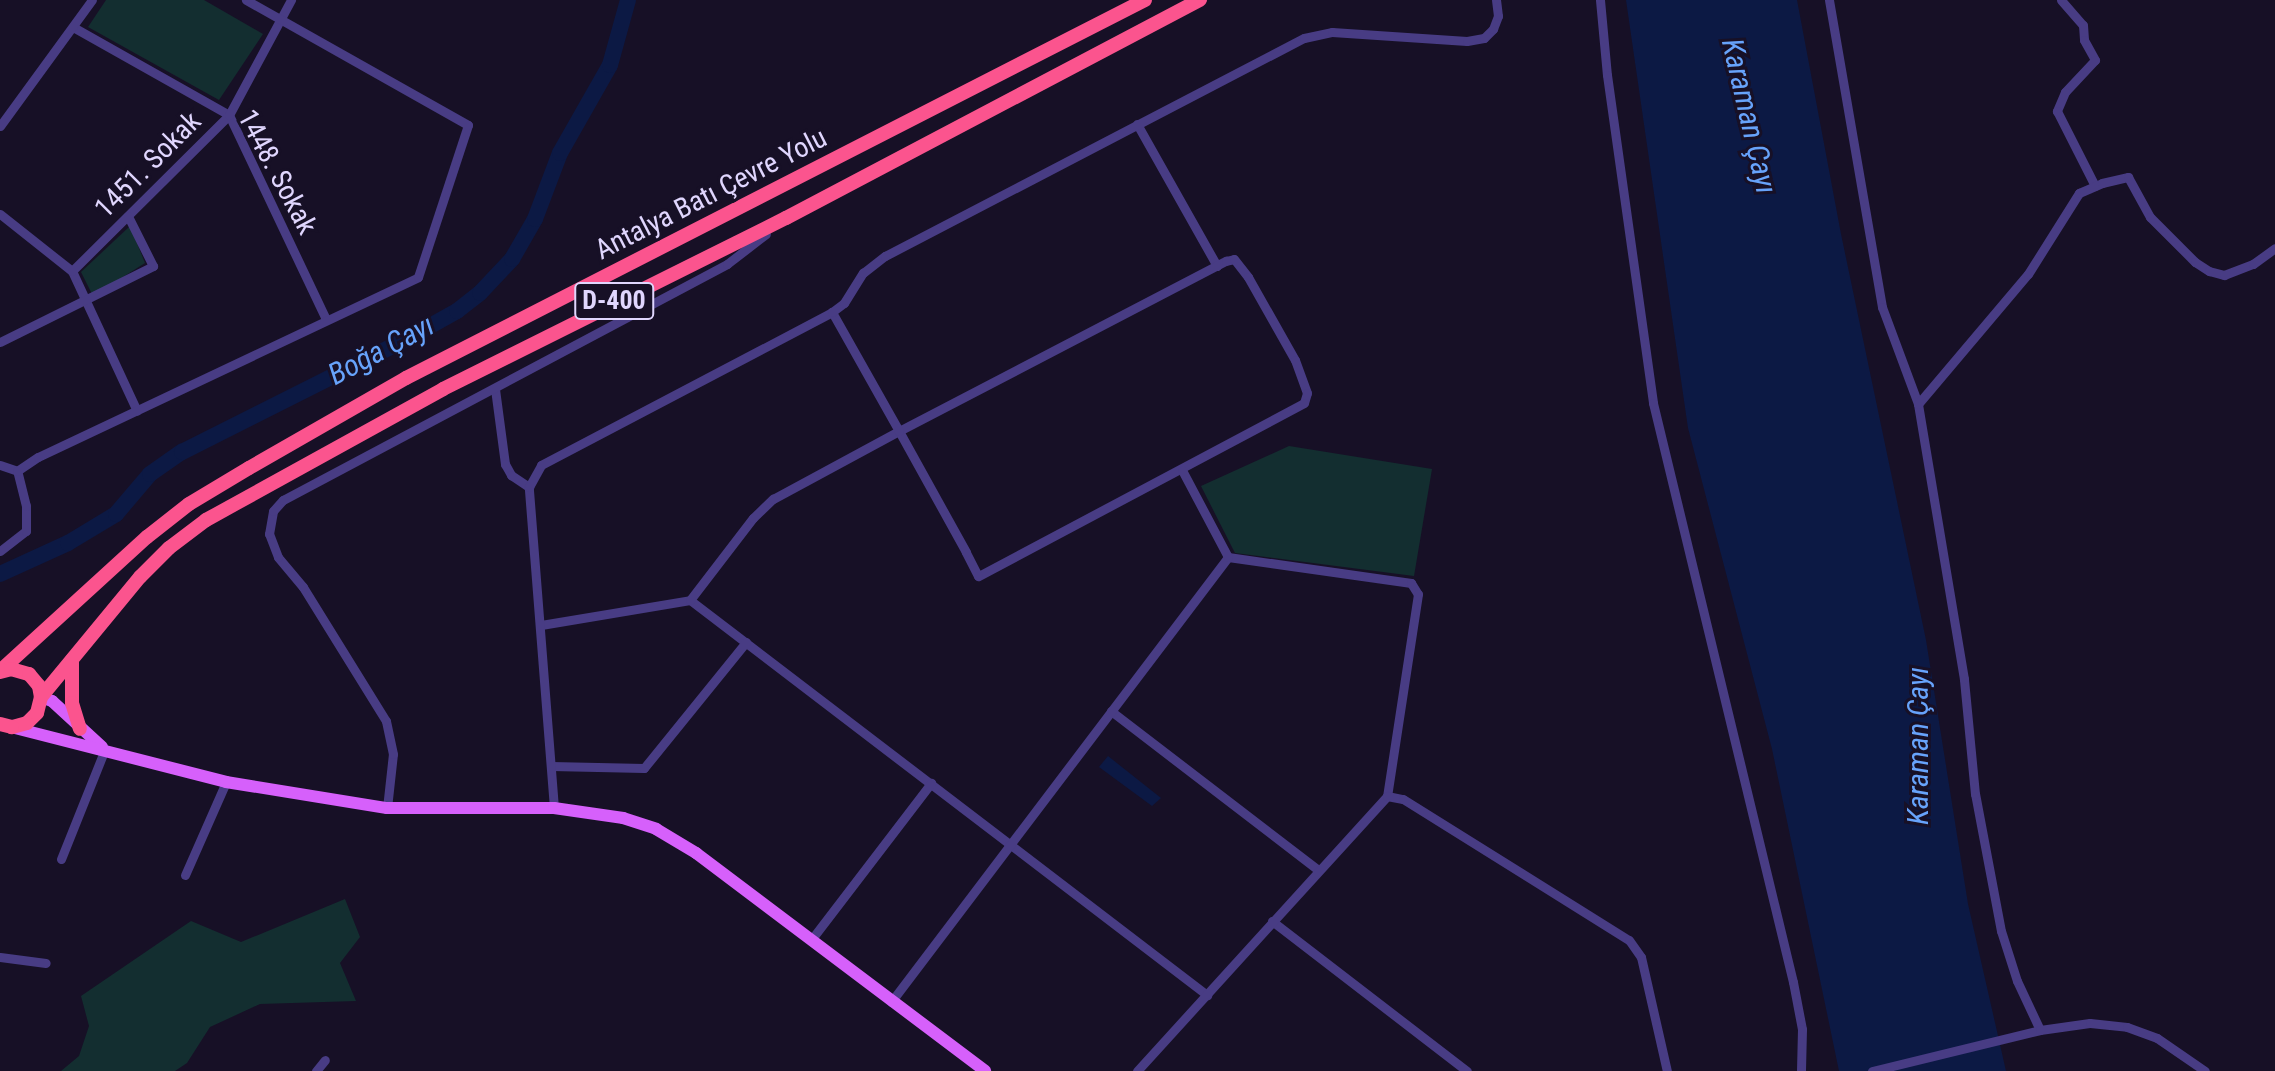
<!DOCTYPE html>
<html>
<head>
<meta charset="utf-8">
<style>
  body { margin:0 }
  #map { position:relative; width:2275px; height:1071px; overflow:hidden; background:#171026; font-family:"Roboto Condensed",sans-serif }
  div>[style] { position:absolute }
  .green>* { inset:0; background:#132e30 }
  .water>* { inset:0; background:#0c1944 }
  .river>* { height:16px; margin:-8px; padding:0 8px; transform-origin:8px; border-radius:8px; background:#0c1944 }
  .minor>* { height:9px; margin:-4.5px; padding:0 4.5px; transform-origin:4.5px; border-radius:4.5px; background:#483c84 }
  .major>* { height:12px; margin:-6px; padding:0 6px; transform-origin:6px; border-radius:6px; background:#d660fb }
  .highway>* { height:14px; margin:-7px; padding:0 7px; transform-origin:7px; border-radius:7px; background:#fb548e }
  span { translate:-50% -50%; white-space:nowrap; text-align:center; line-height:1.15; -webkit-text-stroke:6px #171026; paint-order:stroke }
  .shield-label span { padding:2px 6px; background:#171026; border:2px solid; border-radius:6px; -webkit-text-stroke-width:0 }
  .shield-label { font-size:26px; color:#e0d6fe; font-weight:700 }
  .street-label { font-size:28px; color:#e0d6fe }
  .water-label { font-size:30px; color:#67a3fb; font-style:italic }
</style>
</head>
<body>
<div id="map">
  <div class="green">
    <div style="clip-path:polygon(106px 0,204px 0,263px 34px,219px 100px,88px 27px)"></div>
    <div style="clip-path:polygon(130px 226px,145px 263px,93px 296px,81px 272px)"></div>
    <div style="clip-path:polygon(1289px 446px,1432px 469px,1414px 576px,1235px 553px,1201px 486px)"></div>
    <div style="clip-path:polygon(345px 899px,360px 937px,340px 963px,356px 1001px,260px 1004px,210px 1027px,187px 1063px,175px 1071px,61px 1071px,79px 1056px,89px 1026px,81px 996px,191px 921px,241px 942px)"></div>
  </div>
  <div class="water">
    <div style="clip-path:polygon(1626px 0,1797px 0,1841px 234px,1926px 640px,1968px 904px,2006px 1071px,1839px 1071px,1772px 749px,1688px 428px)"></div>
    <div style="clip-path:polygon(1108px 756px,1161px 798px,1152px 806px,1099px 767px)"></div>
  </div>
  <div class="river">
    <div style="left:0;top:574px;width:75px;rotate:-24.5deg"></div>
    <div style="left:68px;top:543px;width:56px;rotate:-31.1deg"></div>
    <div style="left:116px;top:514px;width:52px;rotate:-49.6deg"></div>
    <div style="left:150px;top:474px;width:39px;rotate:-35deg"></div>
    <div style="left:182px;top:452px;width:250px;rotate:-26.7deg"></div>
    <div style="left:405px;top:340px;width:60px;rotate:-29.1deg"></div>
    <div style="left:457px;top:311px;width:29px;rotate:-38deg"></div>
    <div style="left:480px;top:293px;width:47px;rotate:-46.7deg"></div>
    <div style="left:512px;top:259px;width:46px;rotate:-60.1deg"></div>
    <div style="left:535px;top:219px;width:71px;rotate:-69.3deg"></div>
    <div style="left:560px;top:153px;width:101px;rotate:-60.4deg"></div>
    <div style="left:610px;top:65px;width:67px;rotate:-74.5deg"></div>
  </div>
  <div class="minor">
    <div style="left:1600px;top:0;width:75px;rotate:84.7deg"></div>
    <div style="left:1607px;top:75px;width:331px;rotate:82deg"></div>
    <div style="left:1653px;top:403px;width:596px;rotate:76.41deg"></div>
    <div style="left:1793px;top:982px;width:48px;rotate:79.2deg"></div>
    <div style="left:1802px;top:1029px;width:42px;rotate:91.4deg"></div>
    <div style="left:1829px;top:0;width:312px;rotate:80.2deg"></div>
    <div style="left:1882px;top:307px;width:103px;rotate:69.6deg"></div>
    <div style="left:2061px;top:0;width:33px;rotate:49deg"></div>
    <div style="left:2083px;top:25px;width:15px;rotate:86deg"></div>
    <div style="left:2084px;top:40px;width:23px;rotate:61deg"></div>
    <div style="left:2095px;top:60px;width:44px;rotate:133.2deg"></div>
    <div style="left:2065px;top:92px;width:21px;rotate:113deg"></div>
    <div style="left:2057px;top:111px;width:84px;rotate:63.1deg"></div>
    <div style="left:73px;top:27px;width:179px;rotate:29.4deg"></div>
    <div style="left:229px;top:115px;width:226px;rotate:64.6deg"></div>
    <div style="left:1137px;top:124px;width:163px;rotate:60.6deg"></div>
    <div style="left:0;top:126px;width:156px;rotate:-53.9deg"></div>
    <div style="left:0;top:214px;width:92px;rotate:38.4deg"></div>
    <div style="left:72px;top:271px;width:154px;rotate:65.1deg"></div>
    <div style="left:72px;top:271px;width:221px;rotate:-44.8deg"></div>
    <div style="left:229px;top:115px;width:131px;rotate:-61.7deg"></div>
    <div style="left:0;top:342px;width:171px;rotate:-26.4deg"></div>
    <div style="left:153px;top:266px;width:56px;rotate:-116.6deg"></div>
    <div style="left:495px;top:389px;width:76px;rotate:82.4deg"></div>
    <div style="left:505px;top:464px;width:13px;rotate:61deg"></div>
    <div style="left:511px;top:475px;width:22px;rotate:34deg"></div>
    <div style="left:0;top:465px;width:18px;rotate:19deg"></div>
    <div style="left:0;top:551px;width:33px;rotate:-38deg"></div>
    <div style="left:26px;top:531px;width:25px;rotate:-90deg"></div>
    <div style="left:26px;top:506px;width:36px;rotate:-104deg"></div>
    <div style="left:17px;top:471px;width:25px;rotate:-34deg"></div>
    <div style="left:38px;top:457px;width:420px;rotate:-25.3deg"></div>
    <div style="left:418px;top:277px;width:160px;rotate:-71.8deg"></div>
    <div style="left:468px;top:125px;width:255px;rotate:-150.6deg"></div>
    <div style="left:1228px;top:557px;width:185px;rotate:8.1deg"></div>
    <div style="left:1411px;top:583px;width:13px;rotate:58deg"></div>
    <div style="left:1418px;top:594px;width:204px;rotate:98.7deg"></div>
    <div style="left:690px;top:600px;width:651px;rotate:37.38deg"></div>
    <div style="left:541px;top:625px;width:151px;rotate:-9.5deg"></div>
    <div style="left:690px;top:600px;width:103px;rotate:-52.5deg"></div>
    <div style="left:753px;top:518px;width:28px;rotate:-44deg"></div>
    <div style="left:773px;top:499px;width:143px;rotate:-28.4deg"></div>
    <div style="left:899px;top:431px;width:369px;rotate:-27.5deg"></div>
    <div style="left:1226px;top:261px;width:8px;rotate:-14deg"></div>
    <div style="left:1234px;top:259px;width:23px;rotate:52deg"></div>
    <div style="left:1248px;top:277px;width:95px;rotate:60.5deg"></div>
    <div style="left:1295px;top:360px;width:35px;rotate:70deg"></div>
    <div style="left:1307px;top:393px;width:10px;rotate:107deg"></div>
    <div style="left:1304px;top:403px;width:369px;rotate:152deg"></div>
    <div style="left:978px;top:576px;width:27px;rotate:-117deg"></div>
    <div style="left:966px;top:552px;width:138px;rotate:-119deg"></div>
    <div style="left:899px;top:431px;width:137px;rotate:-119.4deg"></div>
    <div style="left:1111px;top:711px;width:261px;rotate:37.5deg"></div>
    <div style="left:551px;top:766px;width:93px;rotate:1.2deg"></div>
    <div style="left:644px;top:768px;width:162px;rotate:-51deg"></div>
    <div style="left:387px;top:808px;width:54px;rotate:-83.7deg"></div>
    <div style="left:393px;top:754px;width:34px;rotate:-102deg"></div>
    <div style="left:386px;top:721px;width:158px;rotate:-121.8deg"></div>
    <div style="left:303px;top:587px;width:39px;rotate:-130deg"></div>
    <div style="left:278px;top:557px;width:25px;rotate:-111deg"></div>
    <div style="left:269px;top:534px;width:23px;rotate:-80deg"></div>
    <div style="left:273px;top:511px;width:15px;rotate:-48deg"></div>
    <div style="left:283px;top:500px;width:503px;rotate:-27.99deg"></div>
    <div style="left:727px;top:264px;width:49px;rotate:-37.6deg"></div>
    <div style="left:554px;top:808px;width:322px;rotate:-94.5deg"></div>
    <div style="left:529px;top:487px;width:25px;rotate:-61deg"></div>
    <div style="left:541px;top:465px;width:329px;rotate:-27.7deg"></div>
    <div style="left:832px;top:312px;width:15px;rotate:-37deg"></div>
    <div style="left:844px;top:303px;width:36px;rotate:-58deg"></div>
    <div style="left:863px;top:273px;width:28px;rotate:-38deg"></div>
    <div style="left:885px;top:256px;width:472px;rotate:-27.5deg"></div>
    <div style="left:1304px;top:38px;width:29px;rotate:-12deg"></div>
    <div style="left:1332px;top:32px;width:135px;rotate:3.8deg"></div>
    <div style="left:1467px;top:41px;width:17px;rotate:-10deg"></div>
    <div style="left:1484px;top:38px;width:13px;rotate:-45deg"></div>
    <div style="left:1493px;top:29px;width:14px;rotate:-69deg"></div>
    <div style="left:1498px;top:16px;width:16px;rotate:-97deg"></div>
    <div style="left:61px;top:859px;width:118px;rotate:-68.2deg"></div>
    <div style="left:185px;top:875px;width:102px;rotate:-66.2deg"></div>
    <div style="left:1272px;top:921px;width:246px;rotate:37.6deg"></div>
    <div style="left:811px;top:940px;width:198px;rotate:-52.6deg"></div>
    <div style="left:0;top:957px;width:46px;rotate:7.4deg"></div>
    <div style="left:891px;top:1002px;width:558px;rotate:-52.86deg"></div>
    <div style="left:1228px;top:557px;width:98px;rotate:-117.9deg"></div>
    <div style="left:2040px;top:1030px;width:54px;rotate:-115.1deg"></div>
    <div style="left:2017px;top:981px;width:52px;rotate:-107.7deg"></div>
    <div style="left:2001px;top:931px;width:139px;rotate:-100.7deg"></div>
    <div style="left:1975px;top:794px;width:116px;rotate:-95.5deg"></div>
    <div style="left:1964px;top:679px;width:279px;rotate:-99.5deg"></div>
    <div style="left:1918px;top:404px;width:170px;rotate:-49.8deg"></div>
    <div style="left:2028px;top:274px;width:96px;rotate:-57.8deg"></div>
    <div style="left:2079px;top:193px;width:25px;rotate:-23deg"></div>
    <div style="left:2102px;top:183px;width:27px;rotate:-13deg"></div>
    <div style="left:2128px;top:177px;width:46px;rotate:61.2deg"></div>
    <div style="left:2150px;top:217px;width:64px;rotate:45deg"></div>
    <div style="left:2195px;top:262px;width:17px;rotate:33deg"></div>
    <div style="left:2209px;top:271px;width:16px;rotate:15deg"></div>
    <div style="left:2224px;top:275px;width:31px;rotate:-21deg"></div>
    <div style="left:2253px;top:264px;width:27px;rotate:-36deg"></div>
    <div style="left:316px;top:1071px;width:14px;rotate:-51deg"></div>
    <div style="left:1137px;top:1071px;width:372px;rotate:-47.7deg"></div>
    <div style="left:1387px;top:796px;width:16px;rotate:11deg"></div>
    <div style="left:1403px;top:799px;width:266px;rotate:32deg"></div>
    <div style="left:1629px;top:940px;width:21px;rotate:55deg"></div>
    <div style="left:1641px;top:957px;width:117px;rotate:77.2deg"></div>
    <div style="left:1872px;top:1071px;width:173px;rotate:-13.7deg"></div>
    <div style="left:2040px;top:1030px;width:50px;rotate:-8deg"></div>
    <div style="left:2090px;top:1023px;width:37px;rotate:6deg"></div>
    <div style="left:2127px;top:1027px;width:32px;rotate:20deg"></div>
    <div style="left:2157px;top:1038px;width:58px;rotate:34.5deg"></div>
  </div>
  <div class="major">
    <div style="left:41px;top:697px;width:12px;rotate:20deg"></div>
    <div style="left:52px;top:701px;width:68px;rotate:42.6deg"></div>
    <div style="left:11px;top:727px;width:222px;rotate:14.3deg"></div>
    <div style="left:226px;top:782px;width:163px;rotate:9.2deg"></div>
    <div style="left:387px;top:808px;width:167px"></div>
    <div style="left:554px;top:808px;width:70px;rotate:8.2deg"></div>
    <div style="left:623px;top:818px;width:35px;rotate:18deg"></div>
    <div style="left:656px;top:829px;width:47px;rotate:31deg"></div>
    <div style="left:696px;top:853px;width:362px;rotate:37deg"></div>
  </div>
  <div class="highway">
    <div style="left:72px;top:660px;width:43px;rotate:90deg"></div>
    <div style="left:72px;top:703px;width:27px;rotate:73deg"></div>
    <div style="left:0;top:671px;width:199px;rotate:-42.4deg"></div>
    <div style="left:147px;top:537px;width:53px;rotate:-38.2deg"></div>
    <div style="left:189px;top:504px;width:70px;rotate:-31deg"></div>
    <div style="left:249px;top:468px;width:181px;rotate:-29.8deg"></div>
    <div style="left:406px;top:378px;width:830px;rotate:-27.09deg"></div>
    <div style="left:0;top:672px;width:11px;rotate:-15deg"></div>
    <div style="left:11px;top:669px;width:19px;rotate:16deg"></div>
    <div style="left:29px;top:674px;width:16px;rotate:50deg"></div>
    <div style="left:39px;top:686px;width:11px;rotate:80deg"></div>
    <div style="left:41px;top:697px;width:16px;rotate:104deg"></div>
    <div style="left:37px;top:713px;width:14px;rotate:135deg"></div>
    <div style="left:27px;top:723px;width:16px;rotate:165deg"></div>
    <div style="left:12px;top:727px;width:12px;rotate:-166deg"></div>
    <div style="left:41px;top:697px;width:156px;rotate:-50.5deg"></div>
    <div style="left:140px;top:577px;width:41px;rotate:-45deg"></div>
    <div style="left:169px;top:548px;width:46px;rotate:-37.1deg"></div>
    <div style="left:206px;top:520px;width:271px;rotate:-28.9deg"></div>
    <div style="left:443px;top:389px;width:383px;rotate:-26.5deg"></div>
    <div style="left:786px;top:218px;width:468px;rotate:-27.8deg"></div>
  </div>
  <div class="shield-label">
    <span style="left:614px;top:301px">D-400</span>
  </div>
  <div class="street-label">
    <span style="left:148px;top:165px;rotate:-45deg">1451. Sokak</span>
    <span style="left:277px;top:172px;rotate:62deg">1448. Sokak</span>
    <span style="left:711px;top:194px;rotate:-27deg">Antalya Batı Çevre Yolu</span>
  </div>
  <div class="water-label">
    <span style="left:1749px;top:116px;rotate:77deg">Karaman Çayı</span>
    <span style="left:381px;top:350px;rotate:-28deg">Boğa Çayı</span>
    <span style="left:1918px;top:746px;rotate:-90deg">Karaman Çayı</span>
  </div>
</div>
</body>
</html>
